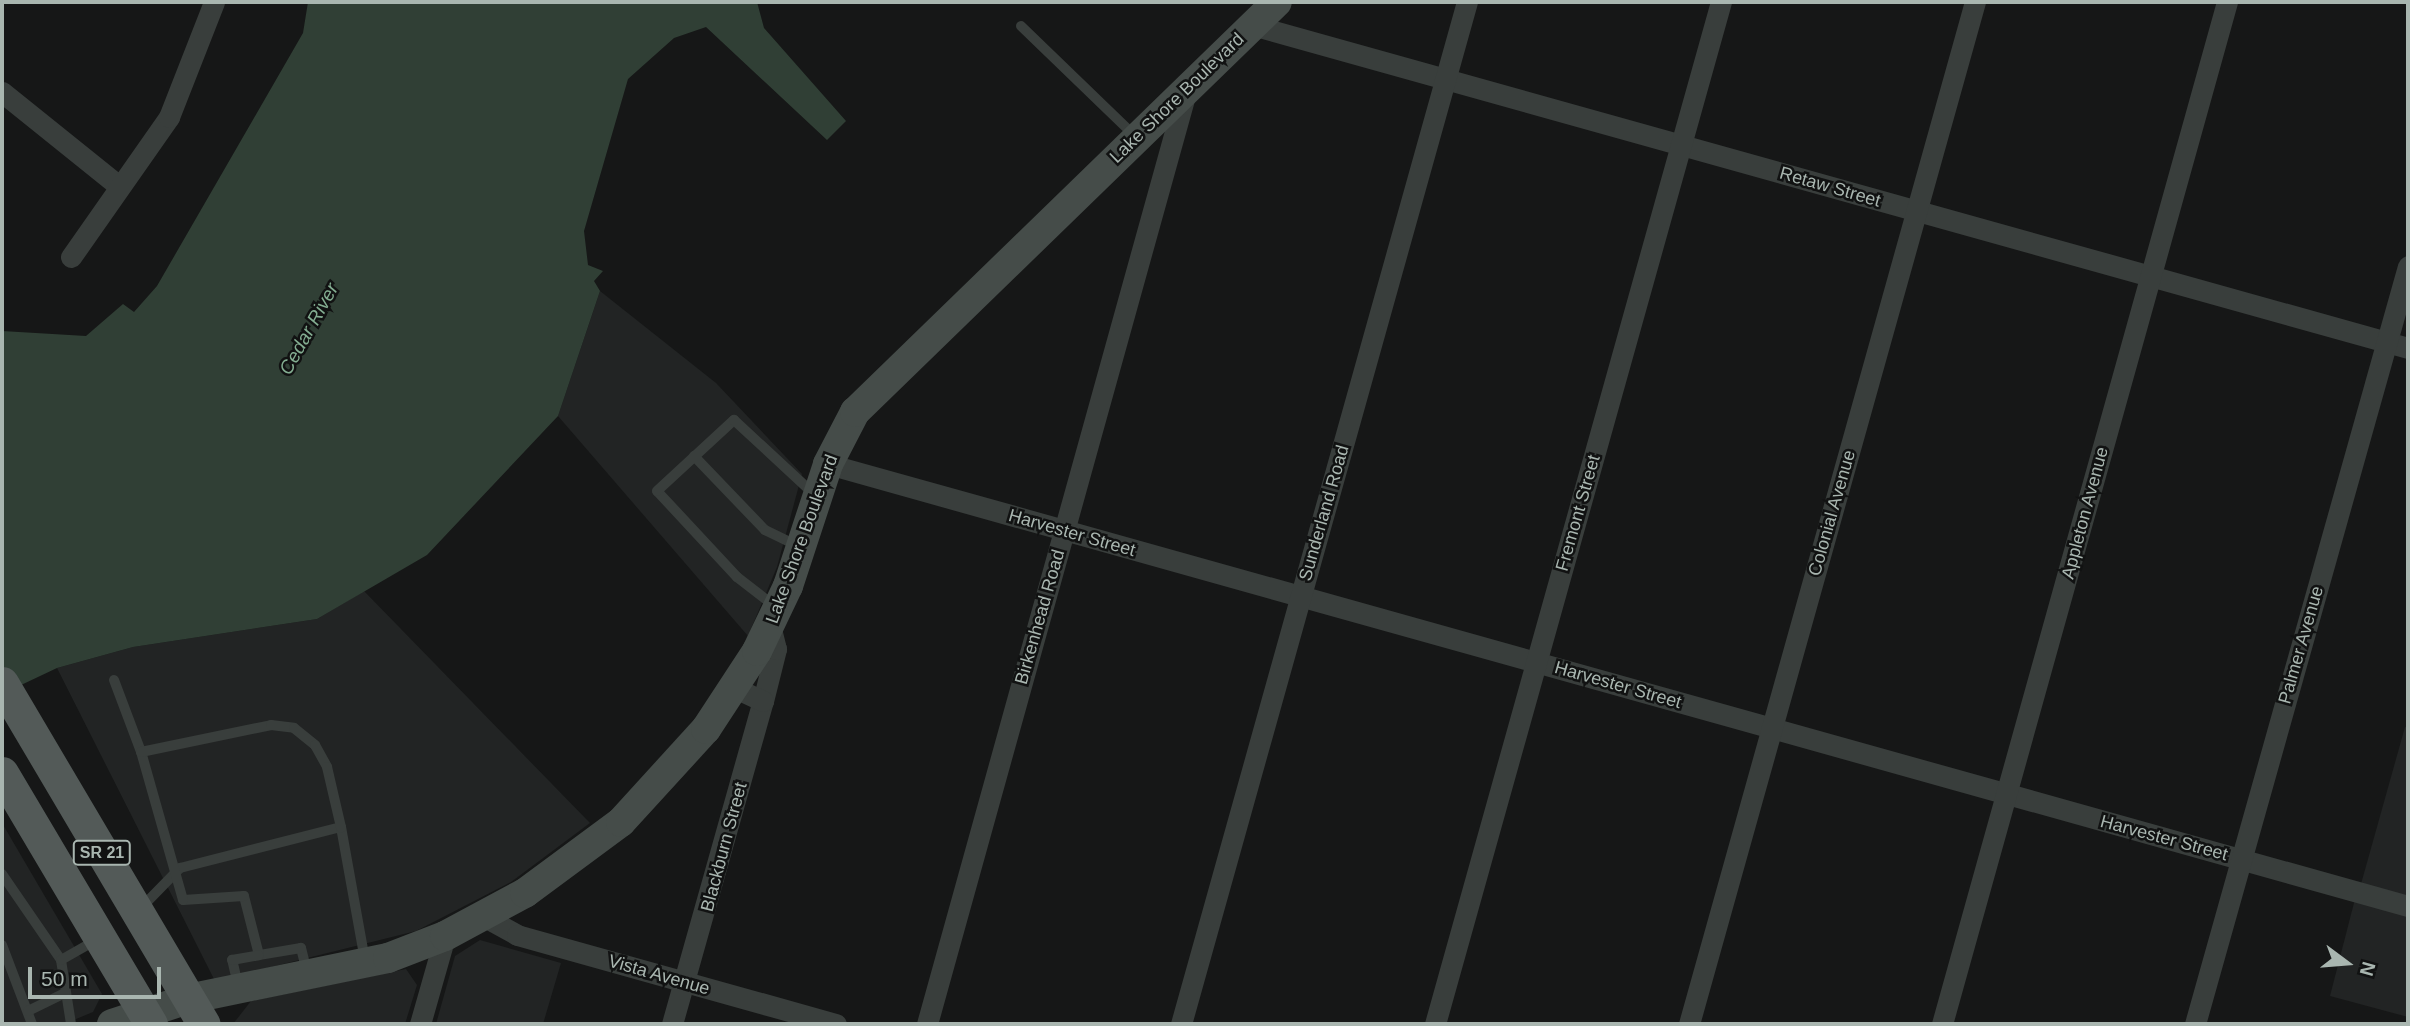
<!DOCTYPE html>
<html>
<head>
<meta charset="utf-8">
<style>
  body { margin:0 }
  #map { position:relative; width:2410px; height:1026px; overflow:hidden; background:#161717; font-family:Arial,sans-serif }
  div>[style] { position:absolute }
  .built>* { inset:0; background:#222424 }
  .water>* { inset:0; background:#303f35 }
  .lane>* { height:10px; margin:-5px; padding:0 5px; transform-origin:5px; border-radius:5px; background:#393e3c }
  .street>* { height:21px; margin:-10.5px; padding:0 10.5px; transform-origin:10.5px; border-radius:10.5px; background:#393e3c }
  .secondary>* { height:30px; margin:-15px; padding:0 15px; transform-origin:15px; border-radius:15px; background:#454c49 }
  .primary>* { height:33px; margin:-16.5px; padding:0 16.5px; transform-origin:16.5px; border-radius:16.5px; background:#535a58 }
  span { translate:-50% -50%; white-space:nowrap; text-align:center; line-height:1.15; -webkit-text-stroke:5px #111212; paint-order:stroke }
  .shield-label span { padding:2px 5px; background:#111212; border:2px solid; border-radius:5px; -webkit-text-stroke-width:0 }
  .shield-label { font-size:16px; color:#a9b6b0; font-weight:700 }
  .street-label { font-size:18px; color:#a9b6b0 }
  .water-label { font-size:19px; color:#83ad91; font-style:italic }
  .frame { position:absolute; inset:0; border:4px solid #a9b6b0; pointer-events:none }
  .north { position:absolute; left:2312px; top:928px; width:70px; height:70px; -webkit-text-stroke:5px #111212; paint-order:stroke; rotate:106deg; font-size:19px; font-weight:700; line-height:28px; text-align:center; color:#a9b6b0 }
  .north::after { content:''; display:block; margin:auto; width:24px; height:32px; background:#a9b6b0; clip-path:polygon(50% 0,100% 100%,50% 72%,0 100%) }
  .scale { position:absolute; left:28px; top:967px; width:133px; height:32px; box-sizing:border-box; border:4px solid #a9b6b0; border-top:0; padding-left:9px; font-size:21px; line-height:24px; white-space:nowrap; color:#a9b6b0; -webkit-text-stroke:5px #111212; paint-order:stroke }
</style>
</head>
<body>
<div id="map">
  <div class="built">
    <div style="clip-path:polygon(600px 291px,716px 383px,802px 474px,777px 567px,748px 636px,558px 416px)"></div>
    <div style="clip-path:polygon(364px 591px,590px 823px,511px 882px,416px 931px,215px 981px,57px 668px,133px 647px,317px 619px)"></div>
    <div style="clip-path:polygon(2405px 727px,2408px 728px,2408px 896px,2361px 884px)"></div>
    <div style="clip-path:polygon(2px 823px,102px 994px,93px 1012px,64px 1024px,2px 1024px)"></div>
    <div style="clip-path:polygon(2355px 899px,2408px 915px,2408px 1017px,2330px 996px)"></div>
    <div style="clip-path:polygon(480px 940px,561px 963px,543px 1024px,436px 1024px,455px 956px)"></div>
    <div style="clip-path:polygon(406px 969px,417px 985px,405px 1024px,233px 1024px,251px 1001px)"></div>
  </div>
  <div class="water">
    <div style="clip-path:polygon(308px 2px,757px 2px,764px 28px,846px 121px,827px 140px,706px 27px,674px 38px,628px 79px,584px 231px,588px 265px,603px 271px,594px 281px,600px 291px,558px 416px,427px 555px,317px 619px,133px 647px,57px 668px,2px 694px,2px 331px,86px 336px,123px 304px,134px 312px,157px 286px,303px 33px)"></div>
  </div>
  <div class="lane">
    <div style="left:1021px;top:26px;width:158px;rotate:44deg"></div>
    <div style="left:694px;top:456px;width:103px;rotate:46.2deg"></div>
    <div style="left:765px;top:530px;width:39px;rotate:26deg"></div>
    <div style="left:777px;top:608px;width:51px;rotate:-142.2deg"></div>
    <div style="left:737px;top:577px;width:117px;rotate:-132.9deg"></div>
    <div style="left:657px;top:491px;width:105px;rotate:-42.7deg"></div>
    <div style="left:734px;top:420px;width:110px;rotate:42.8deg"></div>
    <div style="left:114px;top:680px;width:77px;rotate:69.4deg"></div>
    <div style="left:2px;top:874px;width:104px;rotate:55.5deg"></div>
    <div style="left:61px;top:960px;width:65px;rotate:81.1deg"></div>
    <div style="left:139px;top:910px;width:59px;rotate:-45.7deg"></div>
    <div style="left:180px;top:868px;width:166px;rotate:-14.3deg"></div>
    <div style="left:341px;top:827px;width:136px;rotate:79.8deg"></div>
    <div style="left:2px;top:945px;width:85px;rotate:69.2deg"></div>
    <div style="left:61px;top:960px;width:43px;rotate:-29.6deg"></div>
    <div style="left:307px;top:972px;width:25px;rotate:-104deg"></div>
    <div style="left:301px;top:948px;width:43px;rotate:170.5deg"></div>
    <div style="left:259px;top:955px;width:61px;rotate:-104.3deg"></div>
    <div style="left:244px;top:896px;width:61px;rotate:176.2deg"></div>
    <div style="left:183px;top:900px;width:154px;rotate:-105.8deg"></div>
    <div style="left:141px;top:752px;width:133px;rotate:-11.7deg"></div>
    <div style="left:271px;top:725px;width:23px;rotate:7deg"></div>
    <div style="left:294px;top:728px;width:27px;rotate:39deg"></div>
    <div style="left:315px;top:745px;width:25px;rotate:61deg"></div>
    <div style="left:327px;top:767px;width:62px;rotate:76.9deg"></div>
    <div style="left:238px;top:985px;width:26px;rotate:-103deg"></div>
    <div style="left:232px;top:960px;width:27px;rotate:-10deg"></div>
    <div style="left:28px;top:1011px;width:41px;rotate:-25.9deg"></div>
  </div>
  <div class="street">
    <div style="left:1252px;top:25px;width:1200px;rotate:15.61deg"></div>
    <div style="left:2px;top:92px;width:150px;rotate:38.8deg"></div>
    <div style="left:71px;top:257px;width:171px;rotate:-55deg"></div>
    <div style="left:169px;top:117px;width:123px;rotate:-68.6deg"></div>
    <div style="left:828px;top:464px;width:1641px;rotate:15.63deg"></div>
    <div style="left:763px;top:701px;width:54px;rotate:-76deg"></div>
    <div style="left:776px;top:649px;width:25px;rotate:-104deg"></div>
    <div style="left:485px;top:917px;width:37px;rotate:29deg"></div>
    <div style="left:517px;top:935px;width:331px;rotate:15.6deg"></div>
    <div style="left:420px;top:1024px;width:91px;rotate:-74.1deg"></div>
    <div style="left:672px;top:1024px;width:336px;rotate:-74.3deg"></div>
    <div style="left:763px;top:701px;width:33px;rotate:-155deg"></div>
    <div style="left:927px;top:1024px;width:967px;rotate:-74.47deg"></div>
    <div style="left:1181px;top:1024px;width:1061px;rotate:-74.37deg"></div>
    <div style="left:1435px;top:1024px;width:1061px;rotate:-74.37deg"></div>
    <div style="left:1689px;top:1024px;width:1061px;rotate:-74.37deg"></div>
    <div style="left:1942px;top:1024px;width:1061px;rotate:-74.42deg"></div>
    <div style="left:2195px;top:1024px;width:787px;rotate:-74.3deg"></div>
  </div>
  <div class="secondary">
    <div style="left:112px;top:1024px;width:80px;rotate:-18.2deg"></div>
    <div style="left:188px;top:999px;width:204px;rotate:-11.6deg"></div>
    <div style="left:388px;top:958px;width:61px;rotate:-21.1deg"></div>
    <div style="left:445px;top:936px;width:91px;rotate:-28.3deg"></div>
    <div style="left:525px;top:893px;width:119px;rotate:-36.5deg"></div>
    <div style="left:621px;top:822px;width:126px;rotate:-47.6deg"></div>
    <div style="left:706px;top:729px;width:93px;rotate:-56.8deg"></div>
    <div style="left:757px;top:651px;width:72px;rotate:-64.5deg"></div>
    <div style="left:788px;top:586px;width:128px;rotate:-71.8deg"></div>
    <div style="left:828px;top:464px;width:59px;rotate:-62.6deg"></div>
    <div style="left:855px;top:412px;width:588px;rotate:-44.17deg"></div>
  </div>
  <div class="primary">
    <div style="left:2px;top:683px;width:396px;rotate:59.4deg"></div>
    <div style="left:2px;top:773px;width:292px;rotate:59.3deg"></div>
  </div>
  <div class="shield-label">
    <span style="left:102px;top:853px">SR 21</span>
  </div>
  <div class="street-label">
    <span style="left:1177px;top:98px;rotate:-44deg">Lake Shore Boulevard</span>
    <span style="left:1830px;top:187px;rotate:16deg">Retaw Street</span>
    <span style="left:1324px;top:513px;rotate:-74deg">Sunderland Road</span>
    <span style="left:1578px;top:513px;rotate:-74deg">Fremont Street</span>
    <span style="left:1832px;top:513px;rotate:-74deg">Colonial Avenue</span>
    <span style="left:2085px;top:513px;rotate:-75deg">Appleton Avenue</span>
    <span style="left:1072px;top:533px;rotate:16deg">Harvester Street</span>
    <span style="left:802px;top:539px;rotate:-70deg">Lake Shore Boulevard</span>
    <span style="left:1040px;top:617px;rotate:-74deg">Birkenhead Road</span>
    <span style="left:2301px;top:645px;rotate:-74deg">Palmer Avenue</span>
    <span style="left:1618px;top:685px;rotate:16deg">Harvester Street</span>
    <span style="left:2164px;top:838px;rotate:15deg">Harvester Street</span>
    <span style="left:724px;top:847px;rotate:-75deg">Blackburn Street</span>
    <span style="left:659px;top:975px;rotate:16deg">Vista Avenue</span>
  </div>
  <div class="water-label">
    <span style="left:309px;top:329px;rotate:-61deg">Cedar River</span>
  </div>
  <div class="frame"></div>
  <div class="north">N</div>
  <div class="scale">50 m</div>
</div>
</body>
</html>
